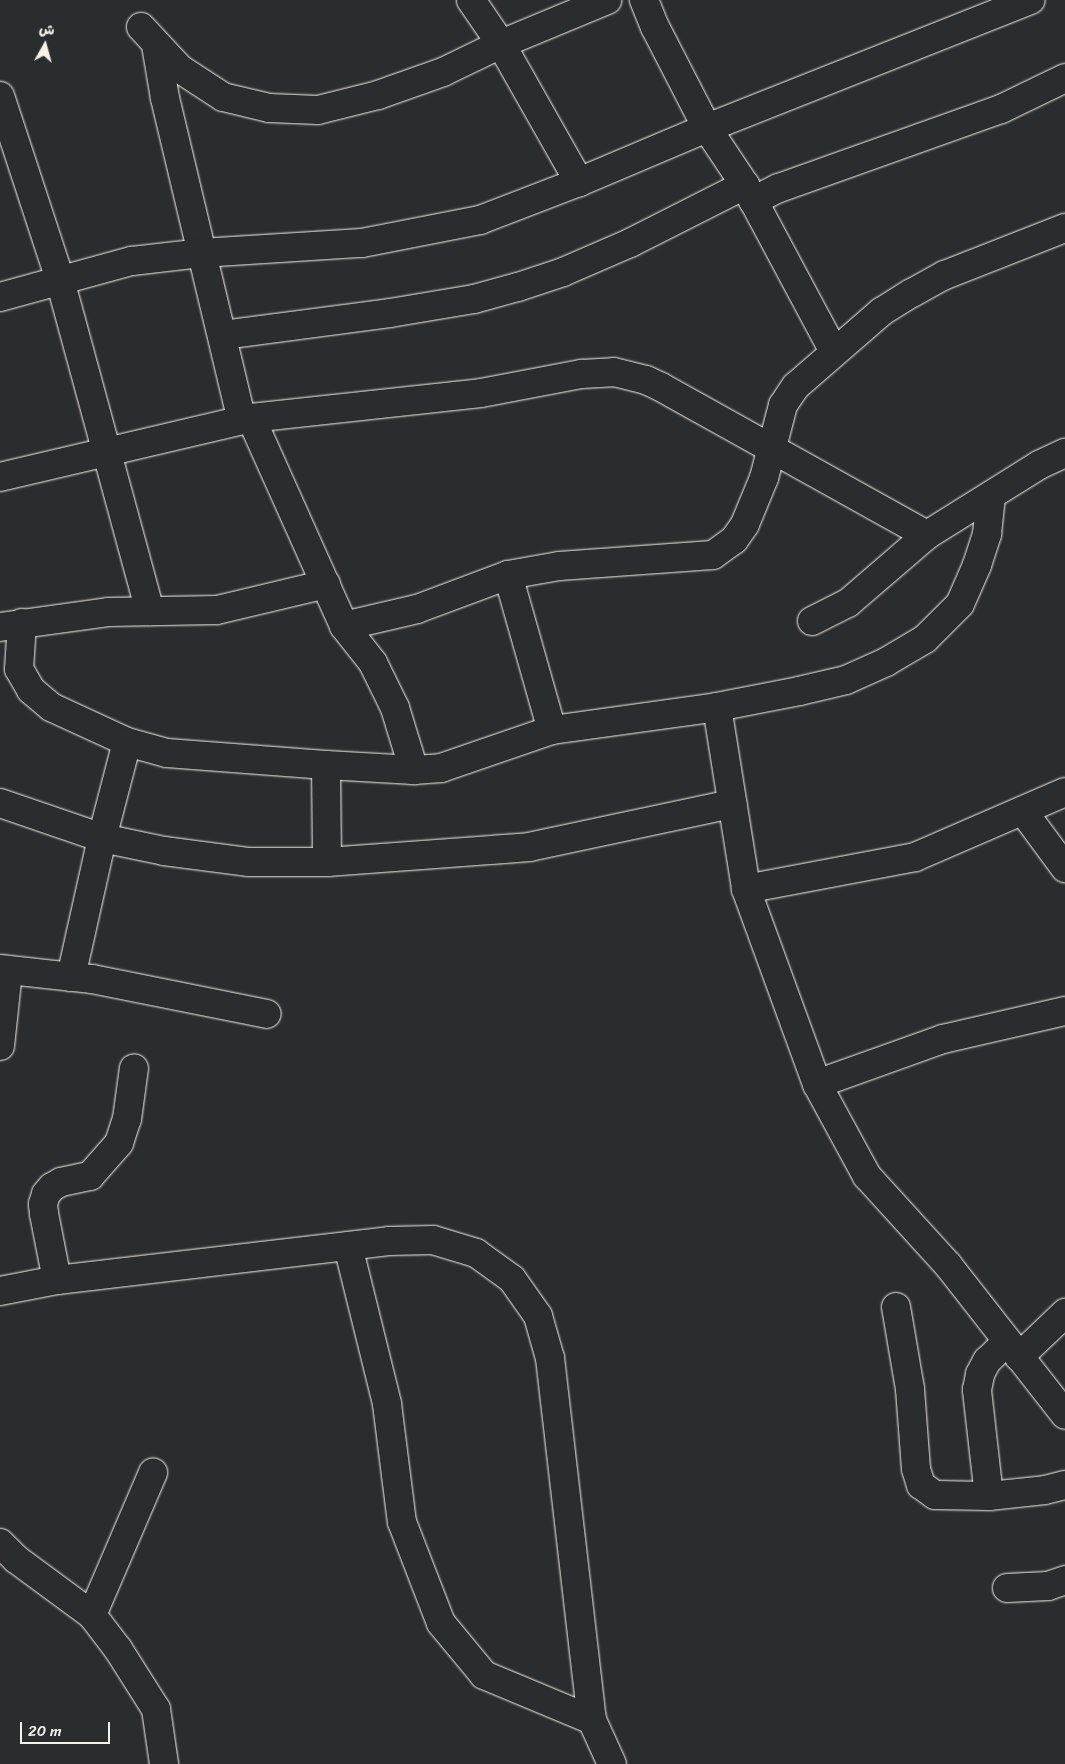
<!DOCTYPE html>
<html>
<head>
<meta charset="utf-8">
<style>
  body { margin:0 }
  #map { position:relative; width:1065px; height:1764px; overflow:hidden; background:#2a2d2e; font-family:Sriracha,"Playpen Sans Arabic",sans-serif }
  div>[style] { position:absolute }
  .roads { filter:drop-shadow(0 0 1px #f4f1e8) drop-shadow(0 0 1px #f4f1e8) }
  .minor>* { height:28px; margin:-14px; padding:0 14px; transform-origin:14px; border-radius:14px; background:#2a2d2e }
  span { translate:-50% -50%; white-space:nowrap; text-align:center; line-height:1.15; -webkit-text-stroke:5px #2a2d2e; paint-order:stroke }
  .north { position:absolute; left:20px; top:20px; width:50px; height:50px; -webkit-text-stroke:4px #2a2d2e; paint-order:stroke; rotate:7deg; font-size:14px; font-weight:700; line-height:20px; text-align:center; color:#f4f1e8 }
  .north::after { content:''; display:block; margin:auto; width:18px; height:22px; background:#f4f1e8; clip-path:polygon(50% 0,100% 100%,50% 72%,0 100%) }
  .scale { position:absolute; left:20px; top:1722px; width:90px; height:22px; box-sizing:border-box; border:2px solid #f4f1e8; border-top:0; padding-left:6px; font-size:15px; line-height:18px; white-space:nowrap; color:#f4f1e8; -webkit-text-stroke:4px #2a2d2e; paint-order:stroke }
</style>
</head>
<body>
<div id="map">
  <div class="roads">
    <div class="minor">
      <div style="left:471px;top:0;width:53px;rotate:55.7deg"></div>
      <div style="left:501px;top:44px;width:159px;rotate:60.5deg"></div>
      <div style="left:644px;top:0;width:29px;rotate:68deg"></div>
      <div style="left:655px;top:27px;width:114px;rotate:62.8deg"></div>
      <div style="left:707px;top:128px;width:69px;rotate:56.3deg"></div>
      <div style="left:745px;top:185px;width:189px;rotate:61.9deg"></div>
      <div style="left:141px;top:27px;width:57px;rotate:47.1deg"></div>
      <div style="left:180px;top:69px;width:51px;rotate:33.1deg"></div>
      <div style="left:223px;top:97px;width:47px;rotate:13.4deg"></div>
      <div style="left:269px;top:108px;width:49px;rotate:2.3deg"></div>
      <div style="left:318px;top:110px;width:62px;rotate:-14deg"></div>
      <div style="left:378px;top:95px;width:69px;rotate:-19.5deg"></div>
      <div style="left:443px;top:72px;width:64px;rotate:-25.8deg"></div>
      <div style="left:501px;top:44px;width:115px;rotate:-22.5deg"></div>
      <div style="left:156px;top:45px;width:54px;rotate:80.4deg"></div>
      <div style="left:165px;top:98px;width:331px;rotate:76.6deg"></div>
      <div style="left:0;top:96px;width:194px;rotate:71.9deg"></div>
      <div style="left:60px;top:280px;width:343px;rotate:74.8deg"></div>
      <div style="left:753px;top:201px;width:29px;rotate:-27deg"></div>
      <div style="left:779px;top:188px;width:236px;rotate:-19.6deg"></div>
      <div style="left:1001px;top:109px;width:71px;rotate:-25.8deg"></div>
      <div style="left:0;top:297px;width:137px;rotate:-15.3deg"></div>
      <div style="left:132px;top:261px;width:69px;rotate:-6.6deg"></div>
      <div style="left:201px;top:253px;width:161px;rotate:-3.6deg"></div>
      <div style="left:362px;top:243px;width:120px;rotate:-11deg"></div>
      <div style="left:480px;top:220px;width:106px;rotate:-21deg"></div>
      <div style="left:579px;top:182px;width:139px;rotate:-22.9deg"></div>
      <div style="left:707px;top:128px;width:348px;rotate:-21.6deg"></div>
      <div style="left:223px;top:335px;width:168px;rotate:-7.5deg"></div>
      <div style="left:390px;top:313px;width:85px;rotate:-9.5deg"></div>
      <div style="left:474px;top:299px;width:46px;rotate:-15.3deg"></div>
      <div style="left:518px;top:287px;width:47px;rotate:-18.4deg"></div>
      <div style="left:563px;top:272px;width:73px;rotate:-23.4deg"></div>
      <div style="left:630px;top:243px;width:129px;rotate:-26.8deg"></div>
      <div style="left:251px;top:418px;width:228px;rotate:65.9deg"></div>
      <div style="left:344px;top:626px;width:47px;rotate:51.9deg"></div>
      <div style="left:373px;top:663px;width:50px;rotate:63.9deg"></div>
      <div style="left:395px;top:708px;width:65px;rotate:73deg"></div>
      <div style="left:0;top:477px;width:258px;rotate:-13.2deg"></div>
      <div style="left:251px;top:418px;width:231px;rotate:-6.2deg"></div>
      <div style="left:481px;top:393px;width:102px;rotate:-10.8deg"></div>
      <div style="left:581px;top:374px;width:33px;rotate:-3deg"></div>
      <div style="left:614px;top:372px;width:33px;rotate:14deg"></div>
      <div style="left:646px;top:380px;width:17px;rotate:25deg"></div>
      <div style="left:661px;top:387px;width:304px;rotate:29.1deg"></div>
      <div style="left:508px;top:575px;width:161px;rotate:74.2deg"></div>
      <div style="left:812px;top:621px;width:40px;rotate:-26.6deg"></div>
      <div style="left:848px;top:603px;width:104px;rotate:-40.7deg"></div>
      <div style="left:927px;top:535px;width:132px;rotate:-32deg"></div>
      <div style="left:1039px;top:465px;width:29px;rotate:-25deg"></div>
      <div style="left:22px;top:623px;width:46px;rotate:93.7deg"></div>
      <div style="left:19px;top:669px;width:24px;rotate:60deg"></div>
      <div style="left:31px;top:690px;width:26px;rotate:40deg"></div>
      <div style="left:51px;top:707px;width:84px;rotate:24.7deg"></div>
      <div style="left:127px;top:742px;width:41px;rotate:15.4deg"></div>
      <div style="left:167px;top:753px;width:159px;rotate:4.3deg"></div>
      <div style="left:326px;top:765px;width:88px;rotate:3.3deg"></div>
      <div style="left:414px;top:770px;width:27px;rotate:-4deg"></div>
      <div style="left:441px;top:768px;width:117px;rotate:-18.9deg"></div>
      <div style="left:552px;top:730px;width:167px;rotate:-7.9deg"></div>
      <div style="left:717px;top:707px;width:84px;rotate:-11deg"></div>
      <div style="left:799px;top:691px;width:48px;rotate:-13.2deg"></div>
      <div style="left:846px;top:680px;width:44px;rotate:-24.2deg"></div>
      <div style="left:886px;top:662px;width:45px;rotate:-30.5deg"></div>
      <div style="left:925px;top:639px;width:49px;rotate:-45deg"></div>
      <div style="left:960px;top:604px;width:43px;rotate:-66.4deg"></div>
      <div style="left:977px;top:565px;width:33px;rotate:-72deg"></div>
      <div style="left:987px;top:534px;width:37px;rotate:-84deg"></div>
      <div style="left:344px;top:626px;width:75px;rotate:-13.1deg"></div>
      <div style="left:417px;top:609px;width:97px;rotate:-20.5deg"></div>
      <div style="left:508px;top:575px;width:52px;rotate:-10deg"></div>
      <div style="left:559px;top:566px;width:154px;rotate:-4.1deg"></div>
      <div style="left:713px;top:555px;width:26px;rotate:-36deg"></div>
      <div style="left:734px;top:540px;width:19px;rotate:-55deg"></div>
      <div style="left:745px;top:524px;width:50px;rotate:-67.6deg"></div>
      <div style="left:764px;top:478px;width:75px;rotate:-75.4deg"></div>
      <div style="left:783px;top:405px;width:23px;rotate:-56deg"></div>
      <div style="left:796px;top:386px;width:113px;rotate:-41deg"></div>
      <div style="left:881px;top:312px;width:36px;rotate:-32deg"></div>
      <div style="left:912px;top:293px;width:38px;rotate:-29deg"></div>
      <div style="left:945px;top:275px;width:129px;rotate:-21.4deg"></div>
      <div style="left:0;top:627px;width:109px;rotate:-7.9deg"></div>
      <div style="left:108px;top:612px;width:109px;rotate:-1.1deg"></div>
      <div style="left:217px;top:610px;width:112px;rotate:-13.4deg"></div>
      <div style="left:717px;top:707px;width:184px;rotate:80.9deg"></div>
      <div style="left:746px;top:889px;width:208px;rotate:70deg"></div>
      <div style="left:817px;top:1084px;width:105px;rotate:61.5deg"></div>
      <div style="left:867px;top:1176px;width:120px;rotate:47.7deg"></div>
      <div style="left:948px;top:1265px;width:190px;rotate:52deg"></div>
      <div style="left:326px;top:765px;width:97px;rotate:89.4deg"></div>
      <div style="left:0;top:803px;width:108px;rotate:18.9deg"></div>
      <div style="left:102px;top:838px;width:63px;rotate:11.8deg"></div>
      <div style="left:164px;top:851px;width:86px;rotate:7.4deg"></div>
      <div style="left:249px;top:862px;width:78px"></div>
      <div style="left:327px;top:862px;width:203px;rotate:-4.2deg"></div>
      <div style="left:529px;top:847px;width:208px;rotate:-12deg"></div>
      <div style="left:1023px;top:811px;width:71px;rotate:53.6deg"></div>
      <div style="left:746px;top:889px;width:172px;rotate:-10.7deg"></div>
      <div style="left:915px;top:857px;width:163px;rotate:-23.4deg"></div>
      <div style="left:0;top:969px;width:93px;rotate:6.2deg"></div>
      <div style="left:92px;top:979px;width:178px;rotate:11.3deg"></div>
      <div style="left:71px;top:977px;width:142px;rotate:-77.4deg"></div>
      <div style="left:102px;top:838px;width:99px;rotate:-75.4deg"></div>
      <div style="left:0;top:1046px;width:75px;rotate:-83.9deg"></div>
      <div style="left:817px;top:1084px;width:134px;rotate:-19.7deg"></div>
      <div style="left:943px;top:1039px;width:125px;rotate:-12.9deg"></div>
      <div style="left:348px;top:1246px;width:163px;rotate:76.1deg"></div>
      <div style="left:387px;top:1404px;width:119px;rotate:82.8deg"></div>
      <div style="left:402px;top:1522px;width:108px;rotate:68.9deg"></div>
      <div style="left:441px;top:1623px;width:67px;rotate:50.4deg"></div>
      <div style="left:484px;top:1675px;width:117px;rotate:22.6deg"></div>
      <div style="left:57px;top:1280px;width:67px;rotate:-101.1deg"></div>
      <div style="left:44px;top:1214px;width:10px;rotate:-96deg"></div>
      <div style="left:43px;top:1204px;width:10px;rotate:-73deg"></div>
      <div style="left:46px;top:1194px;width:9px;rotate:-49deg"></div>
      <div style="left:52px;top:1187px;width:10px;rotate:-29deg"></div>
      <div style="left:61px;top:1182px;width:30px;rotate:-12deg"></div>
      <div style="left:90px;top:1176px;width:44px;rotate:-48.7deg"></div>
      <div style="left:119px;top:1143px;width:25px;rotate:-72deg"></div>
      <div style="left:127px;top:1119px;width:51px;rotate:-82.2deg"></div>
      <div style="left:0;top:1291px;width:58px;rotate:-10.9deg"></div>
      <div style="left:57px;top:1280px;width:334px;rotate:-6.7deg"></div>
      <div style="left:389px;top:1241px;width:44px;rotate:-1.3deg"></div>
      <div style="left:433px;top:1240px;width:45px;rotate:16.8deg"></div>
      <div style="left:476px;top:1253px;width:44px;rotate:35.8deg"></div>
      <div style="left:512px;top:1279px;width:45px;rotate:54.9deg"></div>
      <div style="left:538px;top:1316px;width:44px;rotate:74.1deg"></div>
      <div style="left:550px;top:1358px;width:364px;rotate:83.4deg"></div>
      <div style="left:592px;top:1720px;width:48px;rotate:65.6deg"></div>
      <div style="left:896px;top:1307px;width:83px;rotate:80.3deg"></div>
      <div style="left:910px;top:1389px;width:80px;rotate:85.7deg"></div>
      <div style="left:916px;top:1469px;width:17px;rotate:73deg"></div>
      <div style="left:921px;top:1485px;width:17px;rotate:36deg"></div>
      <div style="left:935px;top:1495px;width:54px;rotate:1.1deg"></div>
      <div style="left:989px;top:1496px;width:56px;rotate:-6.1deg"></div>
      <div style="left:1045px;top:1490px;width:21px;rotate:-14deg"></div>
      <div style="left:1019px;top:1357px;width:64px;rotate:-43.7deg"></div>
      <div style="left:989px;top:1496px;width:107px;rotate:-96.5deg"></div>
      <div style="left:977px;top:1390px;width:16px;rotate:-79deg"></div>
      <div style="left:980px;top:1374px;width:15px;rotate:-62deg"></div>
      <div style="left:987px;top:1361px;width:28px;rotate:-44deg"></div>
      <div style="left:0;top:1543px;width:23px;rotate:45deg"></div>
      <div style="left:16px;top:1559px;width:94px;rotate:36.4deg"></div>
      <div style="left:92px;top:1615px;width:43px;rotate:52.6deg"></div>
      <div style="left:118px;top:1649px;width:71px;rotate:57.7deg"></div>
      <div style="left:156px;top:1709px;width:56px;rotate:81.7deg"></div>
      <div style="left:1007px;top:1588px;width:41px;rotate:-2.8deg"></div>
      <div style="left:1048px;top:1586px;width:18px;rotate:-19deg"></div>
      <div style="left:92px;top:1615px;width:155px;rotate:-66.8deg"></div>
    </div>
  </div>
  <div class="north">ش</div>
  <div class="scale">20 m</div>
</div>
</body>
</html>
